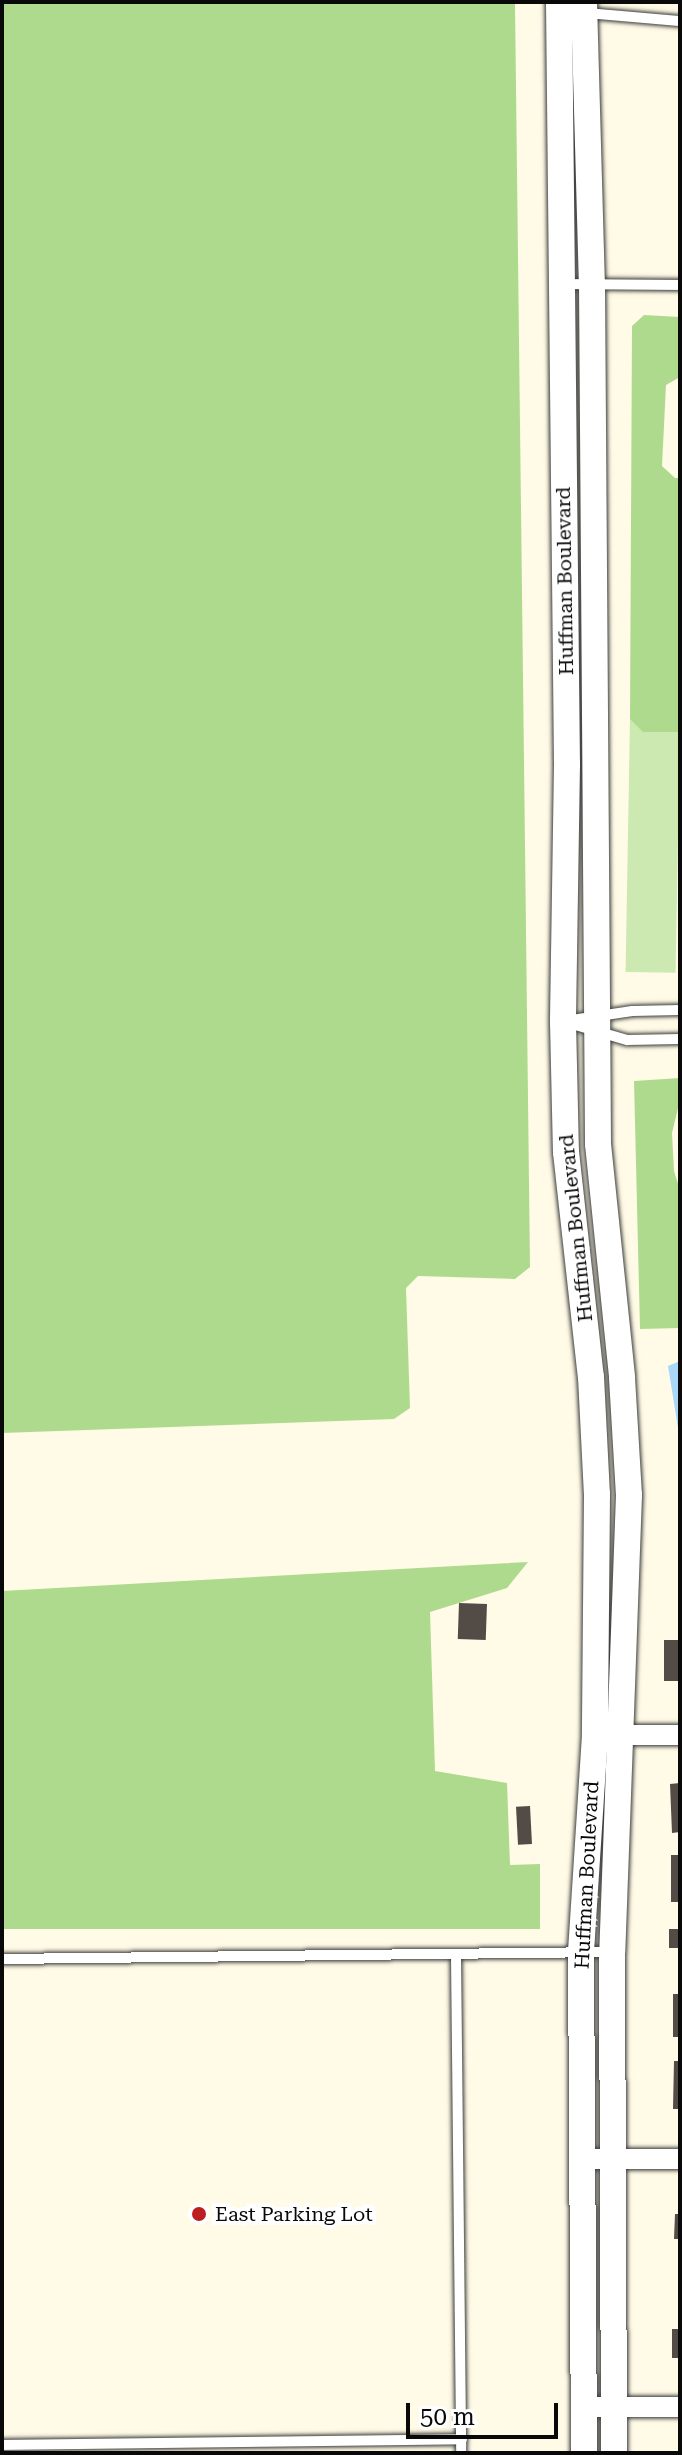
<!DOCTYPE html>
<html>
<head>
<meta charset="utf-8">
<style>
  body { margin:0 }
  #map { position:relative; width:682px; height:2455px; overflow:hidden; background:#fffbe6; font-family:"Roboto Serif",serif }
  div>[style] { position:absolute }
  .green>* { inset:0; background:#cbe9b0; transform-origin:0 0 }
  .forest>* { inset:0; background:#aeda8e }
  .water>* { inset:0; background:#a9d7f8 }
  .building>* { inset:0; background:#524b46; transform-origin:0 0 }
  .roads { filter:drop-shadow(0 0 2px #3c3c3c) drop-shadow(0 0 2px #3c3c3c) }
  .service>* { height:10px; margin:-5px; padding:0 5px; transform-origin:5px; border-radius:5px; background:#fff }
  .minor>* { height:20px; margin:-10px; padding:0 10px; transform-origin:10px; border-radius:10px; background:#fff }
  .tertiary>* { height:26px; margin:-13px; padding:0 13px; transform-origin:13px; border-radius:13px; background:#fff }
  .dots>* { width:22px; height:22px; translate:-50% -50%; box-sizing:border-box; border:4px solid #fff; border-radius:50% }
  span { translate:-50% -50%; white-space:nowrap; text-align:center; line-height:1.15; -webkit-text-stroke:8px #fff; paint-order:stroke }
  .street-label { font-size:20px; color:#090909 }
  .poi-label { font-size:20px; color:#090909 }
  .left { translate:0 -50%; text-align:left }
  .frame { position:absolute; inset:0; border:4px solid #090909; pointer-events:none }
  .scale { position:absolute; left:406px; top:2403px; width:152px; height:36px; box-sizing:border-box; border:4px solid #090909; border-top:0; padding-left:10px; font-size:24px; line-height:28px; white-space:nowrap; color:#090909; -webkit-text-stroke:6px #fff; paint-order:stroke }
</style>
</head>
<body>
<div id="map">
  <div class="green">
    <div style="left:630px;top:719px;width:50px;height:253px;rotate:1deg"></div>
  </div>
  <div class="forest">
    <div style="clip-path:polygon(2px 2px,515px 2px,530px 1267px,515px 1279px,418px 1276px,406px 1288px,410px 1408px,394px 1419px,2px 1433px)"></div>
    <div style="clip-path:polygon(644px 315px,680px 317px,680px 377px,666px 385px,662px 466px,675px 478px,680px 478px,680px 732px,643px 732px,630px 719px,632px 326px)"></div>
    <div style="clip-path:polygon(680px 1078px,680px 1100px,672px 1133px,674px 1171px,680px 1190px,680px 1328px,640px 1329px,634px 1081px)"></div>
    <div style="clip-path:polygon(528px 1562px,507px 1588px,430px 1612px,435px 1771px,507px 1783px,510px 1865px,540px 1864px,540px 1929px,2px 1929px,2px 1591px)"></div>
  </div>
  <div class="water">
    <div style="clip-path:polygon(680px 1361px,680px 1440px,668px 1366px)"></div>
  </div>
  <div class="building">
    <div style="left:459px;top:1603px;width:28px;height:36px;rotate:2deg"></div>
    <div style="left:680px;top:1640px;width:41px;height:16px;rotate:90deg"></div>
    <div style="clip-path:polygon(680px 1783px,680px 1832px,672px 1833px,670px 1784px)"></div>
    <div style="left:530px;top:1806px;width:38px;height:14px;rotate:87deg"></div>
    <div style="left:671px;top:1855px;width:9px;height:47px"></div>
    <div style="left:669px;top:1929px;width:11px;height:19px"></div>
    <div style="left:673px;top:1994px;width:7px;height:43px"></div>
    <div style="clip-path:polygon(674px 2061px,680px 2061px,680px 2109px,673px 2109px)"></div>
    <div style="clip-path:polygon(675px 2214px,680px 2214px,680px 2239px,674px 2239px)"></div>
    <div style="left:672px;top:2329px;width:8px;height:29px"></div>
  </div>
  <div class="roads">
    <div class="service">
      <div style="left:586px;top:13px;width:94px;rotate:4.9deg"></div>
      <div style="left:564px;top:284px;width:116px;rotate:0.5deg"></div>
      <div style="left:565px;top:1021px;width:68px;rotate:-8.5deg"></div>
      <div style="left:632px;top:1011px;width:48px;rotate:-1.2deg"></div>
      <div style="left:565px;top:1022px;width:65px;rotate:16.2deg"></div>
      <div style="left:627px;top:1040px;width:53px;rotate:-1.1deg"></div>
      <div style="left:456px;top:1955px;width:498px;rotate:89.4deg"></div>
      <div style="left:2px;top:1959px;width:610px;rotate:-0.66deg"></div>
      <div style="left:2px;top:2445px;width:460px;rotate:-0.7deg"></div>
    </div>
    <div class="minor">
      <div style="left:607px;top:1735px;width:73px"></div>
      <div style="left:582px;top:2159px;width:98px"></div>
      <div style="left:584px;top:2407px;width:96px"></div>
    </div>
    <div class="tertiary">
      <div style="left:559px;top:2px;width:762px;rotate:89.4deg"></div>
      <div style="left:567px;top:764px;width:258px;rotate:90.9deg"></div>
      <div style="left:563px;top:1022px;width:130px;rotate:88.7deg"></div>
      <div style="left:566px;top:1152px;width:226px;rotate:83.7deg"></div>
      <div style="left:591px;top:1377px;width:117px;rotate:87.1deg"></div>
      <div style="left:597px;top:1494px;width:241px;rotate:90.5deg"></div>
      <div style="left:595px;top:1735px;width:216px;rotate:93.7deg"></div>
      <div style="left:581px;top:1951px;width:502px;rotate:89.66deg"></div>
      <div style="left:584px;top:2px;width:282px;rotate:88.4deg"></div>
      <div style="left:592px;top:284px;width:860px;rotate:89.6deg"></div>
      <div style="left:598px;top:1144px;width:235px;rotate:84.1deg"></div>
      <div style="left:622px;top:1378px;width:117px;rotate:86.6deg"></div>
      <div style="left:629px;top:1495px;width:457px;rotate:92.1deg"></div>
      <div style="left:612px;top:1952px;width:501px;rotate:89.77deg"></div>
    </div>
  </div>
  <div class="dots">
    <div style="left:199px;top:2214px;background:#bc1f20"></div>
  </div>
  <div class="street-label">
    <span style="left:565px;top:581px;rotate:-91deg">Huffman Boulevard</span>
    <span style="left:576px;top:1228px;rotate:-96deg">Huffman Boulevard</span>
    <span style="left:587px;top:1875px;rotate:-87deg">Huffman Boulevard</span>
  </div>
  <div class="poi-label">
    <span class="left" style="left:215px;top:2214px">East Parking Lot</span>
  </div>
  <div class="frame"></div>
  <div class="scale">50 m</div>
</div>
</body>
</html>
